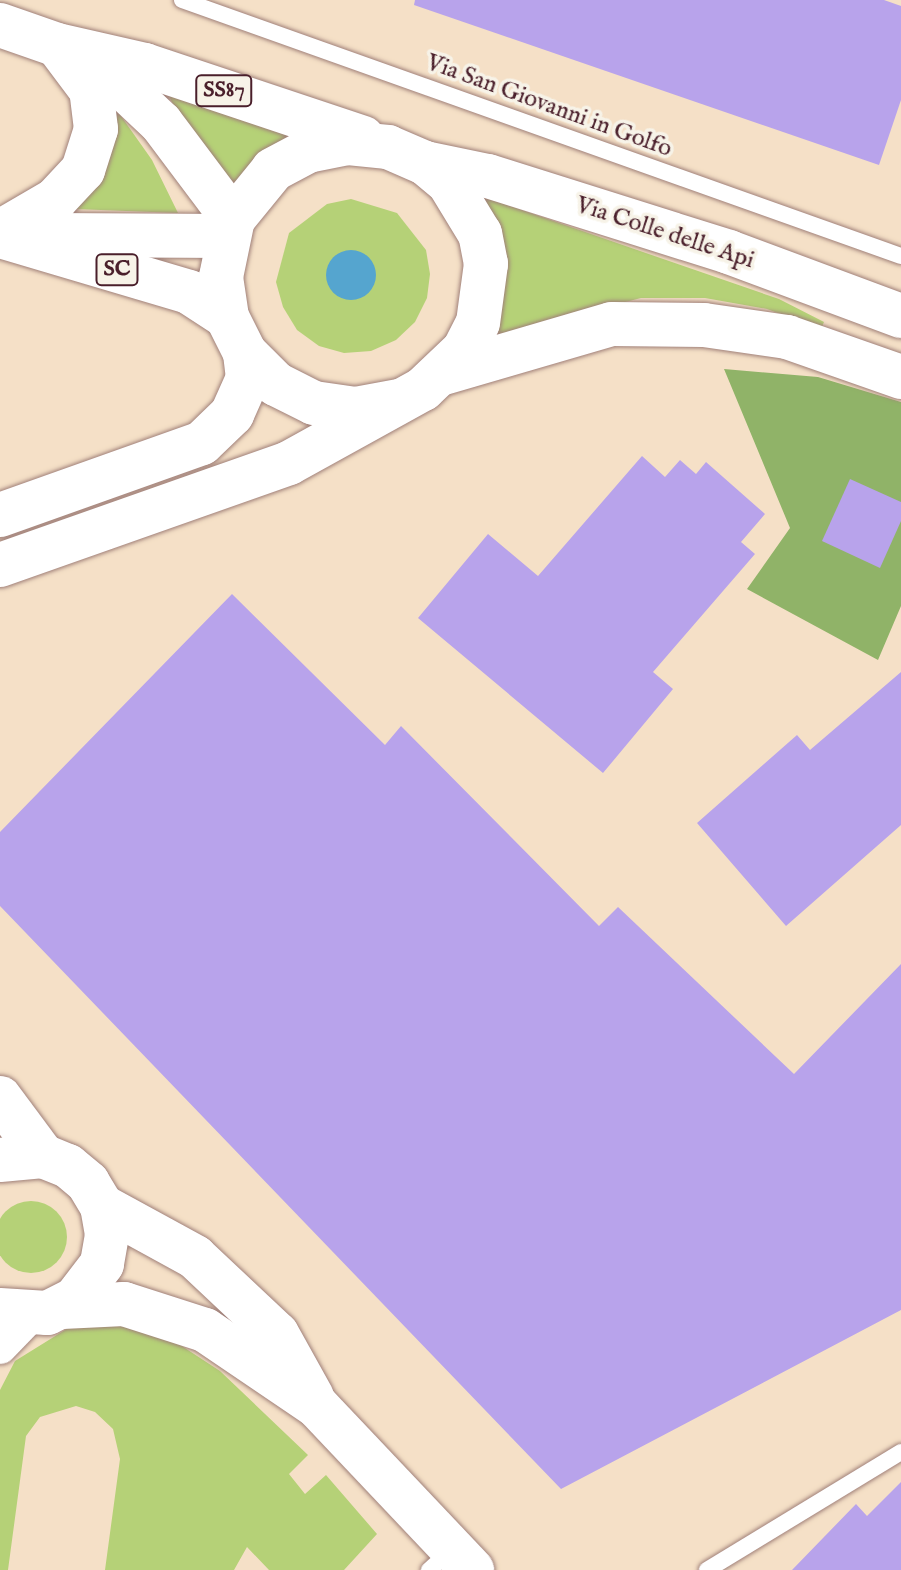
<!DOCTYPE html>
<html>
<head>
<meta charset="utf-8">
<style>
  body { margin:0 }
  #map { position:relative; width:901px; height:1570px; overflow:hidden; background:#f5e0c7; font-family:"IM FELL English",serif }
  div>[style] { position:absolute }
  .green>* { inset:0; background:#b5d177 }
  .round { border-radius:50% }
  .forest>* { inset:0; background:#90b368 }
  .water>* { inset:0; background:#55a5cf }
  .building>* { inset:0; background:#b8a3eb }
  .roads { filter:drop-shadow(0 0 2px #a08079) drop-shadow(0 0 2px #a08079) }
  .service>* { height:16px; margin:-8px; padding:0 8px; transform-origin:8px; border-radius:8px; background:#fff }
  .minor>* { height:34px; margin:-17px; padding:0 17px; transform-origin:17px; border-radius:17px; background:#fff }
  .secondary>* { height:44px; margin:-22px; padding:0 22px; transform-origin:22px; border-radius:22px; background:#fff }
  .primary>* { height:44px; margin:-22px; padding:0 22px; transform-origin:22px; border-radius:22px; background:#fff }
  span { translate:-50% -50%; white-space:nowrap; text-align:center; line-height:1.15; -webkit-text-stroke:7px #f7f3e8; paint-order:stroke }
  .shield-label span { padding:2px 6px; background:#f7f3e8; border:2px solid; border-radius:6px; -webkit-text-stroke-width:0 }
  .shield-label { font-size:22px; color:#4a1f2b; font-weight:700 }
  .street-label { font-size:24px; color:#4a1f2b }
</style>
</head>
<body>
<div id="map">
  <div class="green">
    <div style="clip-path:polygon(168px 94px,297px 134px,222px 202px)"></div>
    <div style="clip-path:polygon(116px 109px,152px 160px,178px 213px,75px 209px,116px 128px)"></div>
    <div style="clip-path:polygon(478px 195px,779px 299px,824px 322px,821px 329px,767px 309px,705px 298px,641px 298px,486px 338px)"></div>
    <div style="clip-path:polygon(351px 199px,397px 213px,426px 250px,430px 274px,427px 298px,415px 322px,396px 340px,371px 351px,344px 353px,319px 346px,297px 330px,283px 307px,276px 282px,289px 233px,327px 204px)"></div>
    <div class="round" style="left:-5px;top:1201px;width:72px;height:72px"></div>
    <div style="clip-path:polygon(116px 1323px,162px 1333px,220px 1371px,308px 1455px,289px 1474px,305px 1494px,326px 1475px,377px 1534px,344px 1570px,269px 1570px,247px 1547px,234px 1570px,105px 1570px,120px 1459px,113px 1429px,95px 1412px,76px 1406px,40px 1417px,26px 1436px,8px 1570px,0 1570px,0 1390px,15px 1361px,73px 1325px)"></div>
  </div>
  <div class="forest">
    <div style="clip-path:polygon(724px 369px,818px 377px,901px 402px,901px 606px,878px 660px,747px 589px,790px 528px)"></div>
  </div>
  <div class="water">
    <div class="round" style="left:326px;top:250px;width:50px;height:50px"></div>
  </div>
  <div class="building">
    <div style="clip-path:polygon(415px 0,884px 0,901px 6px,901px 100px,879px 165px,414px 5px)"></div>
    <div style="clip-path:polygon(642px 456px,665px 477px,680px 460px,696px 474px,706px 462px,765px 514px,741px 542px,755px 554px,653px 672px,673px 689px,603px 773px,418px 618px,488px 534px,538px 576px)"></div>
    <div style="clip-path:polygon(850px 479px,901px 502px,901px 521px,880px 568px,822px 541px)"></div>
    <div style="clip-path:polygon(232px 594px,385px 745px,401px 726px,599px 926px,618px 907px,794px 1074px,901px 964px,901px 1310px,561px 1489px,0 906px,0 832px)"></div>
    <div style="clip-path:polygon(901px 672px,901px 825px,786px 926px,697px 823px,797px 735px,810px 750px)"></div>
    <div style="clip-path:polygon(901px 1482px,901px 1570px,792px 1570px,856px 1504px,867px 1516px)"></div>
  </div>
  <div class="roads">
    <div class="service">
      <div style="left:182px;top:0;width:763px;rotate:19.6deg"></div>
      <div style="left:429px;top:1570px;width:30px;rotate:-42deg"></div>
      <div style="left:707px;top:1570px;width:227px;rotate:-31.3deg"></div>
    </div>
    <div class="minor">
      <div style="left:0;top:1347px;width:45px;rotate:-45.9deg"></div>
    </div>
    <div class="secondary">
      <div style="left:425px;top:163px;width:64px;rotate:11.7deg"></div>
      <div style="left:488px;top:176px;width:253px;rotate:17.5deg"></div>
      <div style="left:729px;top:252px;width:184px;rotate:20.4deg"></div>
      <div style="left:444px;top:373px;width:175px;rotate:-16.3deg"></div>
      <div style="left:612px;top:324px;width:92px;rotate:0.6deg"></div>
      <div style="left:704px;top:325px;width:84px;rotate:8.2deg"></div>
      <div style="left:787px;top:337px;width:121px;rotate:19.3deg"></div>
    </div>
    <div class="primary">
      <div style="left:0;top:25px;width:60px;rotate:19.3deg"></div>
      <div style="left:57px;top:45px;width:90px;rotate:12.8deg"></div>
      <div style="left:145px;top:65px;width:230px;rotate:18.5deg"></div>
      <div style="left:80px;top:58px;width:37px;rotate:31deg"></div>
      <div style="left:112px;top:77px;width:67px;rotate:43.2deg"></div>
      <div style="left:161px;top:123px;width:120px;rotate:53.1deg"></div>
      <div style="left:0;top:232px;width:64px;rotate:-30.2deg"></div>
      <div style="left:55px;top:200px;width:41px;rotate:-47deg"></div>
      <div style="left:83px;top:170px;width:43px;rotate:-72.4deg"></div>
      <div style="left:96px;top:129px;width:39px;rotate:-97deg"></div>
      <div style="left:91px;top:90px;width:50px;rotate:-126.9deg"></div>
      <div style="left:49px;top:235px;width:178px;rotate:0.3deg"></div>
      <div style="left:0;top:236px;width:197px;rotate:16.5deg"></div>
      <div style="left:189px;top:292px;width:45px;rotate:33.3deg"></div>
      <div style="left:0;top:515px;width:214px;rotate:-19.6deg"></div>
      <div style="left:202px;top:443px;width:42px;rotate:-44deg"></div>
      <div style="left:232px;top:414px;width:39px;rotate:-66deg"></div>
      <div style="left:248px;top:378px;width:25px;rotate:-97deg"></div>
      <div style="left:0;top:565px;width:306px;rotate:-19.4deg"></div>
      <div style="left:289px;top:463px;width:153px;rotate:-28.9deg"></div>
      <div style="left:423px;top:389px;width:57px;rotate:-43.6deg"></div>
      <div style="left:464px;top:350px;width:30px;rotate:-63deg"></div>
      <div style="left:478px;top:323px;width:60px;rotate:-82.3deg"></div>
      <div style="left:486px;top:264px;width:31px;rotate:-101deg"></div>
      <div style="left:480px;top:234px;width:60px;rotate:-121.3deg"></div>
      <div style="left:449px;top:183px;width:31px;rotate:-140deg"></div>
      <div style="left:425px;top:163px;width:40px;rotate:-156.6deg"></div>
      <div style="left:388px;top:147px;width:40px;rotate:-174.3deg"></div>
      <div style="left:348px;top:143px;width:41px;rotate:168.7deg"></div>
      <div style="left:308px;top:151px;width:40px;rotate:152deg"></div>
      <div style="left:273px;top:170px;width:63px;rotate:129.2deg"></div>
      <div style="left:233px;top:219px;width:59px;rotate:101.7deg"></div>
      <div style="left:221px;top:277px;width:40px;rotate:81.5deg"></div>
      <div style="left:227px;top:317px;width:40px;rotate:63.4deg"></div>
      <div style="left:245px;top:353px;width:44px;rotate:45deg"></div>
      <div style="left:276px;top:384px;width:42px;rotate:26.6deg"></div>
      <div style="left:314px;top:403px;width:42px;rotate:8.1deg"></div>
      <div style="left:356px;top:409px;width:44px;rotate:-10.5deg"></div>
      <div style="left:0;top:1098px;width:72px;rotate:53.4deg"></div>
      <div style="left:0;top:1160px;width:43px;rotate:-5.3deg"></div>
      <div style="left:43px;top:1156px;width:27px;rotate:22deg"></div>
      <div style="left:68px;top:1166px;width:26px;rotate:40deg"></div>
      <div style="left:88px;top:1183px;width:27px;rotate:59deg"></div>
      <div style="left:102px;top:1206px;width:29px;rotate:80deg"></div>
      <div style="left:107px;top:1235px;width:29px;rotate:100deg"></div>
      <div style="left:102px;top:1264px;width:44px;rotate:127.6deg"></div>
      <div style="left:75px;top:1299px;width:31px;rotate:153deg"></div>
      <div style="left:47px;top:1313px;width:47px;rotate:-176.3deg"></div>
      <div style="left:102px;top:1206px;width:106px;rotate:28.7deg"></div>
      <div style="left:195px;top:1257px;width:112px;rotate:43.2deg"></div>
      <div style="left:277px;top:1334px;width:72px;rotate:60.9deg"></div>
      <div style="left:62px;top:1307px;width:62px;rotate:-2.8deg"></div>
      <div style="left:124px;top:1304px;width:85px;rotate:17.8deg"></div>
      <div style="left:205px;top:1330px;width:135px;rotate:34.2deg"></div>
      <div style="left:317px;top:1406px;width:226px;rotate:46.6deg"></div>
    </div>
  </div>
  <div class="shield-label">
    <span style="left:224px;top:91px">SS87</span>
    <span style="left:117px;top:270px">SC</span>
  </div>
  <div class="street-label">
    <span style="left:549px;top:106px;rotate:20deg">Via San Giovanni in Golfo</span>
    <span style="left:665px;top:233px;rotate:18deg">Via Colle delle Api</span>
  </div>
</div>
</body>
</html>
